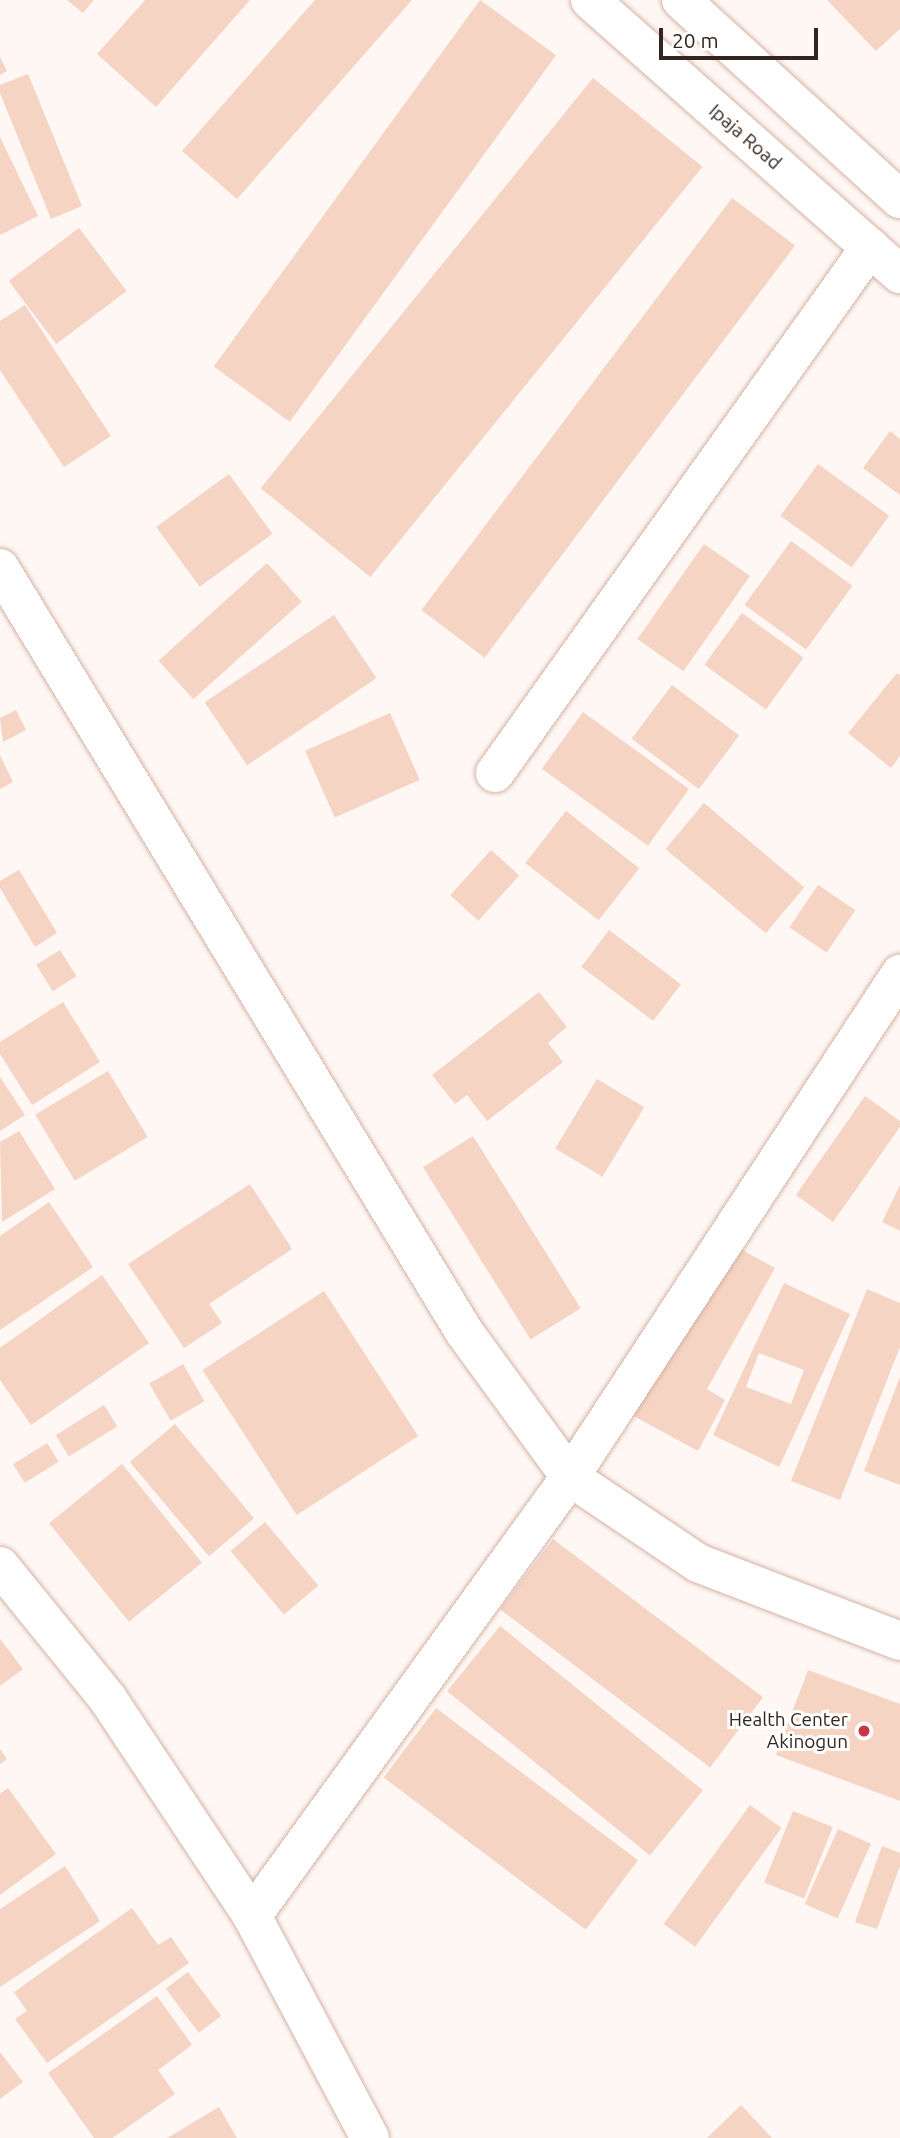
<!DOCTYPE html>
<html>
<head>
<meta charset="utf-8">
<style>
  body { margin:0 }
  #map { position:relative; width:900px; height:2138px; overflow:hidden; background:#fef7f4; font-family:Ubuntu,sans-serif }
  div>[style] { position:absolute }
  .building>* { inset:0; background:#f6d4c4; transform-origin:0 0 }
  .roads { filter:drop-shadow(0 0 2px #d4b3a4) drop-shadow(0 0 2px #d4b3a4) }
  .minor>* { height:38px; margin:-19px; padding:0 19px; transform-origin:19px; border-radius:19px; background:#fff }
  .major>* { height:38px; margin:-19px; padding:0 19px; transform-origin:19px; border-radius:19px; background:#fff }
  .dots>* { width:19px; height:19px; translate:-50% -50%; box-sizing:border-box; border:4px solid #fff; border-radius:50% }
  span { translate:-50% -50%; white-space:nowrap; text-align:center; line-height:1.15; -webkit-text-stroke:6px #fff; paint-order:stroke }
  .street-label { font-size:19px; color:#32251f }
  .poi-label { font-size:19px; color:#32251f }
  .right { translate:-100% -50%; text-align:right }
  .scale { position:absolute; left:659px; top:28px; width:159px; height:32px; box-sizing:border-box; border:4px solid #32251f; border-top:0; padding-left:9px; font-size:21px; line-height:24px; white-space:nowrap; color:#32251f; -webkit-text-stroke:5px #fff; paint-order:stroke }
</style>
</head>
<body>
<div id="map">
  <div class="building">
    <div style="clip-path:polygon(67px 0,94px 0,83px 13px)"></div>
    <div style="clip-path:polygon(145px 0,250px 0,156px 107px,97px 54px)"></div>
    <div style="clip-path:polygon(315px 0,412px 0,237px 199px,182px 151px)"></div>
    <div style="left:480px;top:0;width:94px;height:453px;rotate:36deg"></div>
    <div style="clip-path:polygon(827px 0,900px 0,900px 29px,876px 51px)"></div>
    <div style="clip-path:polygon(0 57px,7px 71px,0 75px)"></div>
    <div style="clip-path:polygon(28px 74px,82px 206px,51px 219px,0 93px,0 85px)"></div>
    <div style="left:593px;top:78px;width:141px;height:528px;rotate:39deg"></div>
    <div style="clip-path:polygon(0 137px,38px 216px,0 235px)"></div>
    <div style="left:732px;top:198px;width:79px;height:516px;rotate:37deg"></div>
    <div style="left:79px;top:228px;width:79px;height:88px;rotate:53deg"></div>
    <div style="clip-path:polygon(25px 305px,111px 436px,64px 467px,0 370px,0 321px)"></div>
    <div style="clip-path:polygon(890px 431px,900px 439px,900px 495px,863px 468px)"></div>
    <div style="left:818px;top:464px;width:88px;height:64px;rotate:36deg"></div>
    <div style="left:229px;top:474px;width:74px;height:90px;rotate:54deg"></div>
    <div style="left:791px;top:541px;width:76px;height:79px;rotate:36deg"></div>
    <div style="left:704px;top:544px;width:56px;height:116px;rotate:35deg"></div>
    <div style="left:267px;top:563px;width:52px;height:146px;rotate:48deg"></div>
    <div style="left:742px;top:613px;width:76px;height:64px;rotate:36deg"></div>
    <div style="left:334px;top:615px;width:76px;height:156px;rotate:56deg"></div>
    <div style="clip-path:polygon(897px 673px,900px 675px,900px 756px,891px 768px,848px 733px)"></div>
    <div style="left:672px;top:685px;width:84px;height:67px;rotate:37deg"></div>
    <div style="clip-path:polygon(16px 710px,26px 730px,3px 742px,0 718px)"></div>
    <div style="left:583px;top:712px;width:131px;height:70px;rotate:36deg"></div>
    <div style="left:390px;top:713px;width:73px;height:93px;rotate:66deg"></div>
    <div style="clip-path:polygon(0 755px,13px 782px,0 789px)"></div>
    <div style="left:704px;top:803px;width:131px;height:60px;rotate:40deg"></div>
    <div style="left:566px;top:811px;width:93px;height:66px;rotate:38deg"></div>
    <div style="left:491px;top:850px;width:38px;height:61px;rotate:42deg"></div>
    <div style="clip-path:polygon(19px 870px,57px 933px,35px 947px,0 888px,0 881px)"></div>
    <div style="left:818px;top:885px;width:45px;height:51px;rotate:34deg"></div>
    <div style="left:609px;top:930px;width:90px;height:46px;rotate:37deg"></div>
    <div style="left:60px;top:950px;width:31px;height:28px;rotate:58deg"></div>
    <div style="clip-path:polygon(539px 992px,567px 1027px,548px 1043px,563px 1062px,487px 1121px,467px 1095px,455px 1104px,432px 1075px)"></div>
    <div style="clip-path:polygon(63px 1002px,100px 1062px,32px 1105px,0 1054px,0 1042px)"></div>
    <div style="left:108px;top:1071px;width:77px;height:85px;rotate:59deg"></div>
    <div style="clip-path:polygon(0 1077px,25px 1115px,0 1131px)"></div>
    <div style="left:597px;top:1079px;width:55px;height:81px;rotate:31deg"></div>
    <div style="clip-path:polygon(865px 1096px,900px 1121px,900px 1127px,833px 1222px,796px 1195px)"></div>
    <div style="clip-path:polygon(19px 1131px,55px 1189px,2px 1222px,0 1142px)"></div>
    <div style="left:473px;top:1136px;width:203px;height:59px;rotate:58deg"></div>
    <div style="clip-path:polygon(250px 1184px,292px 1249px,209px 1304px,222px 1323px,184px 1348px,128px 1264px)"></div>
    <div style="clip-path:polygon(900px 1185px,900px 1231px,882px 1222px)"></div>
    <div style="clip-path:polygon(49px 1202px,93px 1267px,0 1330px,0 1236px)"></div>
    <div style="clip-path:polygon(726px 1241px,775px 1268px,707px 1389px,725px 1400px,698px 1451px,632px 1415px)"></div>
    <div style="clip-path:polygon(102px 1275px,149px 1343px,31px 1425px,0 1380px,0 1348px)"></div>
    <div style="clip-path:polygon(evenodd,784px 1283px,850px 1314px,779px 1467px,713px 1435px,784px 1283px,759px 1353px,804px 1370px,791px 1404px,746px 1387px,759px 1353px)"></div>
    <div style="clip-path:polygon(867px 1289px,900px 1303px,900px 1347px,840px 1500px,791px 1481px)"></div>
    <div style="left:324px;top:1291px;width:173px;height:145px;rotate:57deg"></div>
    <div style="left:183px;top:1364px;width:43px;height:39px;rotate:60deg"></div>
    <div style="clip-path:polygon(900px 1377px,900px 1485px,864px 1471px)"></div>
    <div style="left:104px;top:1405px;width:25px;height:57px;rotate:58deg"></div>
    <div style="left:175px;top:1424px;width:123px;height:59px;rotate:50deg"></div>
    <div style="left:47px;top:1443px;width:22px;height:40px;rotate:58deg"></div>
    <div style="left:122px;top:1464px;width:127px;height:94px;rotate:51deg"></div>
    <div style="left:265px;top:1522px;width:83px;height:45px;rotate:50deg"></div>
    <div style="left:553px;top:1539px;width:263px;height:88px;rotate:37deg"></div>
    <div style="left:500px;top:1626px;width:261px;height:84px;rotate:39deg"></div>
    <div style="clip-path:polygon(0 1639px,23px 1669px,0 1686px)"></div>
    <div style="clip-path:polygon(808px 1670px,900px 1704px,900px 1801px,776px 1755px)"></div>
    <div style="left:436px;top:1708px;width:253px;height:87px;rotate:37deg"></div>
    <div style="clip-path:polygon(0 1749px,7px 1759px,0 1764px)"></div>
    <div style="clip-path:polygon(8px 1788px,56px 1854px,0 1895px,0 1794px)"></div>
    <div style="left:750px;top:1805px;width:39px;height:147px;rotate:36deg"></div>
    <div style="left:793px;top:1811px;width:43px;height:77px;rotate:22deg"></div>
    <div style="left:838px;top:1829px;width:36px;height:82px;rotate:24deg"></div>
    <div style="clip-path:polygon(882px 1846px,900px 1853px,900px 1866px,877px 1929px,855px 1922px)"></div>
    <div style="clip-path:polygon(65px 1866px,100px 1921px,0 1987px,0 1909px)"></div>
    <div style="clip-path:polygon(132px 1908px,158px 1945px,171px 1937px,189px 1963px,47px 2063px,15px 2019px,27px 2011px,14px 1992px)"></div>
    <div style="left:188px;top:1972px;width:55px;height:28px;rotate:53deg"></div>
    <div style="clip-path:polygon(157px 1996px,192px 2045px,158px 2070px,175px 2094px,112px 2138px,94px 2138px,48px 2073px)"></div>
    <div style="clip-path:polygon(0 2052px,23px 2082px,0 2099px)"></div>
    <div style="clip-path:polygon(741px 2105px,772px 2138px,707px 2138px)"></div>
    <div style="clip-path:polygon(219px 2107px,237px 2138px,167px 2138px)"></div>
  </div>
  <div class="roads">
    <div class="minor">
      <div style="left:0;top:568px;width:895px;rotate:58.71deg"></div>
      <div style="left:465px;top:1333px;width:178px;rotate:53.9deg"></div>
      <div style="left:570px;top:1477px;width:154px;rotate:33.9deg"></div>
      <div style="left:698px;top:1563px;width:217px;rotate:21.1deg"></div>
      <div style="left:495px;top:773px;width:646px;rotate:-54.51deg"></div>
      <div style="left:0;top:1566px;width:171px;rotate:50.9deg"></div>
      <div style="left:108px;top:1699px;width:260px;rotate:56.4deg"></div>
      <div style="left:252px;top:1916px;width:251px;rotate:62deg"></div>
      <div style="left:252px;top:1916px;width:542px;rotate:-54.08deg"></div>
      <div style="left:570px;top:1477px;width:602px;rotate:-56.73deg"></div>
    </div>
    <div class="major">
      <div style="left:590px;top:0;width:414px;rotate:41.5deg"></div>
      <div style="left:681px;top:0;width:296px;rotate:42.3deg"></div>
    </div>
  </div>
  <div class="dots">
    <div style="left:864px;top:1731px;background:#c73746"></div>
  </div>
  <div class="street-label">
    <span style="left:745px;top:137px;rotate:41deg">Ipaja Road</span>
  </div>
  <div class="poi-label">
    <span class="right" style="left:848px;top:1731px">Health Center<br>Akinogun</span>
  </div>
  <div class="scale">20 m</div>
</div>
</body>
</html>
